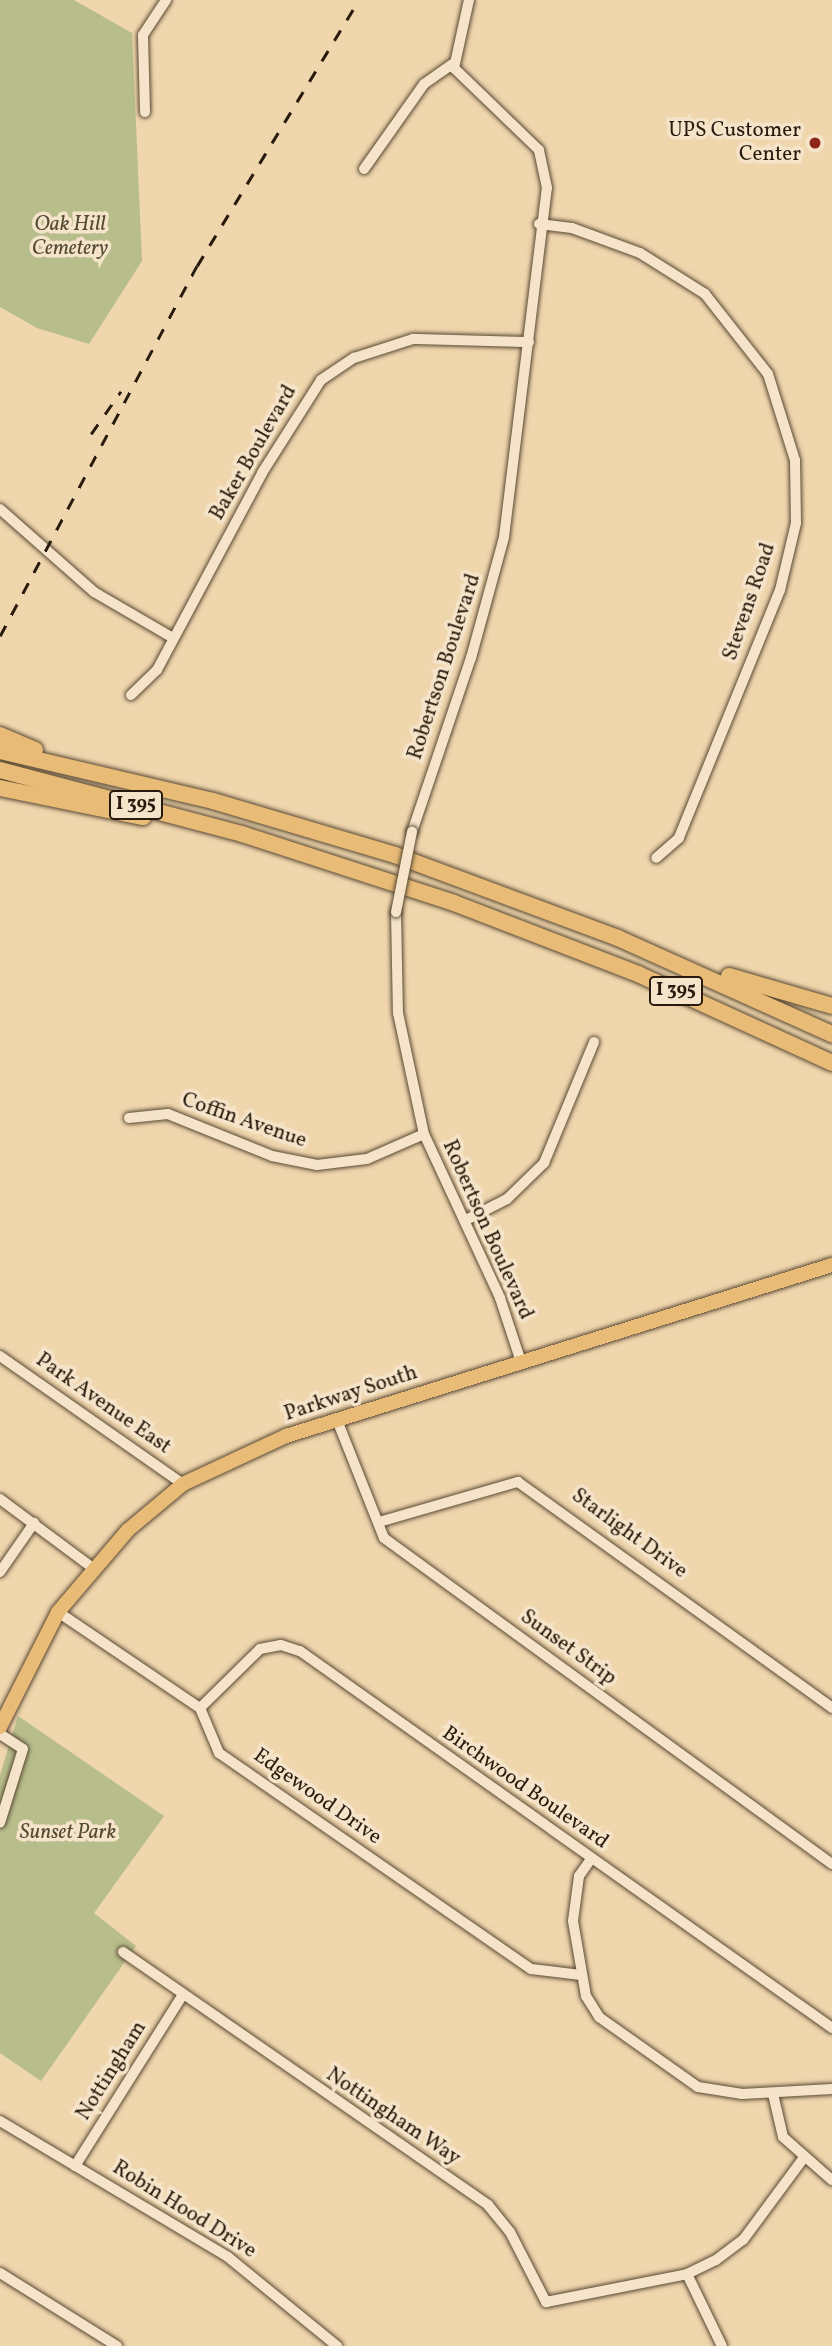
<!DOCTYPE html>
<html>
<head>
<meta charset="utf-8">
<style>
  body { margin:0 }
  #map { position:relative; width:832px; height:2346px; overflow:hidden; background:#efd6ad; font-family:Vollkorn,serif }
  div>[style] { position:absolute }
  .green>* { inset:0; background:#b7be8b }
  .roads { filter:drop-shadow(0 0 2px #5a4934) drop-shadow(0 0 2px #5a4934) }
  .minor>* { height:10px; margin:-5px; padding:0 5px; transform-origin:5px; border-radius:5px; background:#f5e4ca }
  .major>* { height:14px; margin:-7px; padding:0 7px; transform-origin:7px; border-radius:7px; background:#e8bb76 }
  .highway>* { height:16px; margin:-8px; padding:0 8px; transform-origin:8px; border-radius:8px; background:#e8bb76 }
  .rail>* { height:2.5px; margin-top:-1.25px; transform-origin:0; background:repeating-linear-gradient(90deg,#281a0c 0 12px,transparent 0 24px) }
  .bridges { filter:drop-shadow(0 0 2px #5a4934) drop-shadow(0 0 2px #5a4934) }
  .minor-bridge>* { height:10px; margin:-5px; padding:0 5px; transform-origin:5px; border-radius:5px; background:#f5e4ca }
  .dots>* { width:19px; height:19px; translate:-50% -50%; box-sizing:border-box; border:4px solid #f5e4ca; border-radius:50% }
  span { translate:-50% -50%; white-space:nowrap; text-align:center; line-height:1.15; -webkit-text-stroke:7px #f5e4ca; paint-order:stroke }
  .shield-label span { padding:2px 5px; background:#f5e4ca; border:2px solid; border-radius:5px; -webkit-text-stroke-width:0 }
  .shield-label { font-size:19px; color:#281a0c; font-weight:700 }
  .poi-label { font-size:21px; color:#281a0c }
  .right { translate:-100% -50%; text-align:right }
  .park-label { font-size:21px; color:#534b32; font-style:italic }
  .street-label { font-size:21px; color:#281a0c }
</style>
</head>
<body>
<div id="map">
  <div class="green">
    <div style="clip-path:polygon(0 0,74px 0,132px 33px,142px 261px,89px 344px,37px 328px,0 307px)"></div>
    <div style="clip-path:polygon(18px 1716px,164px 1816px,94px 1913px,136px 1946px,41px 2081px,0 2053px,0 1775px)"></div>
  </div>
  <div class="roads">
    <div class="minor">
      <div style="left:145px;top:112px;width:77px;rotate:-91.5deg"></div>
      <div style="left:143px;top:35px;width:42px;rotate:-56.7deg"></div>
      <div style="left:364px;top:169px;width:104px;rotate:-54.8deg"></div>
      <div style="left:424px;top:84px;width:35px;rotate:-35deg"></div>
      <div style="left:539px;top:224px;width:33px;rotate:7deg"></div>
      <div style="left:572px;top:228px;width:72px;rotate:20.2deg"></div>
      <div style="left:640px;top:253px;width:77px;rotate:32.2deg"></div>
      <div style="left:705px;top:294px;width:102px;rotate:51.8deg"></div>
      <div style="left:768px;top:374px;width:90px;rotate:72.6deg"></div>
      <div style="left:795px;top:460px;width:63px;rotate:89.1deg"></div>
      <div style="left:796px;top:523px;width:69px;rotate:103.4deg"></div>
      <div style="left:780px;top:590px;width:268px;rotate:112.2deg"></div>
      <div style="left:679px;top:838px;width:30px;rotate:139deg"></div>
      <div style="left:0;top:509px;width:125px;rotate:41.4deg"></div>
      <div style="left:94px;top:592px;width:91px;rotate:30.2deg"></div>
      <div style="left:131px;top:695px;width:36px;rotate:-44deg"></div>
      <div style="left:157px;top:670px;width:223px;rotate:-61.9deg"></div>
      <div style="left:262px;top:473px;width:110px;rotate:-57.6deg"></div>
      <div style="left:321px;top:380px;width:40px;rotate:-34deg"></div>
      <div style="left:354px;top:358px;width:62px;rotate:-17.9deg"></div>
      <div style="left:413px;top:339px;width:116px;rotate:1.5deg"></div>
      <div style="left:412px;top:832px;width:184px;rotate:-71.3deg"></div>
      <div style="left:471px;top:658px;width:125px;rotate:-74.7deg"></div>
      <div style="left:504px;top:537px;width:352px;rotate:-83deg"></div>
      <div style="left:547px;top:188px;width:39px;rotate:-102deg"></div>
      <div style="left:539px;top:150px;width:118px;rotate:-136deg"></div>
      <div style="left:454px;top:68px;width:70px;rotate:-77.6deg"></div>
      <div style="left:396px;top:912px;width:101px;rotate:88.9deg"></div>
      <div style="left:398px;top:1013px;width:124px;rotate:77.9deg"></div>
      <div style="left:424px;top:1134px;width:181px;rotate:65.1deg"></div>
      <div style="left:500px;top:1298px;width:67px;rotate:71.8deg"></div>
      <div style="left:129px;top:1118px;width:39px;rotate:-6deg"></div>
      <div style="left:168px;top:1114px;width:112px;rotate:22deg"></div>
      <div style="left:272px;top:1156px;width:46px;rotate:11.3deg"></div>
      <div style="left:317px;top:1165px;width:50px;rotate:-6.8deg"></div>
      <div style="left:367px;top:1159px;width:62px;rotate:-23.7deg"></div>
      <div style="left:466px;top:1220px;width:46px;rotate:-27.1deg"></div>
      <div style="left:507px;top:1199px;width:52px;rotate:-44.2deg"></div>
      <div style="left:544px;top:1163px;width:131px;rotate:-67.5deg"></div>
      <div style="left:0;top:1356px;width:223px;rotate:35deg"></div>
      <div style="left:337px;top:1420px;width:127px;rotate:68.3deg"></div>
      <div style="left:384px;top:1538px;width:554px;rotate:36.04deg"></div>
      <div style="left:0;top:1499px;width:116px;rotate:36.6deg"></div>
      <div style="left:379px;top:1522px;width:145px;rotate:-16.1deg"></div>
      <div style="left:518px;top:1482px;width:387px;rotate:35.7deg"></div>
      <div style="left:0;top:1572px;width:60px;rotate:-55.2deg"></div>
      <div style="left:58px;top:1612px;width:171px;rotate:34.1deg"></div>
      <div style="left:200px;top:1708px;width:49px;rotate:67.1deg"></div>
      <div style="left:219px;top:1753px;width:379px;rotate:34.7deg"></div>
      <div style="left:531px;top:1969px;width:50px;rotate:6.8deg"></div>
      <div style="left:200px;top:1708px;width:84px;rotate:-44.5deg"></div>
      <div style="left:260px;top:1649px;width:21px;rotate:-11deg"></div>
      <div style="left:281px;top:1645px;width:20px;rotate:18deg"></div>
      <div style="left:300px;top:1651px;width:652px;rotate:35.32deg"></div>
      <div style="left:0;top:1734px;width:27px;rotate:33deg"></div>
      <div style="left:23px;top:1749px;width:77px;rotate:107.3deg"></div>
      <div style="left:591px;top:1859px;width:21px;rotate:125deg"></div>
      <div style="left:579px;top:1876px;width:45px;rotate:97.6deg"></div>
      <div style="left:573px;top:1921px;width:76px;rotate:80.2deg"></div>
      <div style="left:586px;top:1996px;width:25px;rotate:58deg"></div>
      <div style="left:599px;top:2017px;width:121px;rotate:35.3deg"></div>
      <div style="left:698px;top:2087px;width:45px;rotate:9deg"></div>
      <div style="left:742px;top:2094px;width:90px;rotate:-3.2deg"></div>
      <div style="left:123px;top:1952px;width:444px;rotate:34.7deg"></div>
      <div style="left:488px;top:2205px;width:35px;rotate:51deg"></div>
      <div style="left:510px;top:2232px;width:79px;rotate:62.8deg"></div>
      <div style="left:546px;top:2302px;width:144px;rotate:-11.2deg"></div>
      <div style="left:687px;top:2274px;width:32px;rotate:-26deg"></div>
      <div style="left:716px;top:2260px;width:34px;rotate:-37deg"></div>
      <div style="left:743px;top:2240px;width:101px;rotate:-53.5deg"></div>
      <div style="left:773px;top:2094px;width:44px;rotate:76.9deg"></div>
      <div style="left:783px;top:2137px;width:65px;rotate:41.3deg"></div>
      <div style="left:0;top:2121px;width:265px;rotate:30.8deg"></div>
      <div style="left:228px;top:2257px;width:141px;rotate:39.2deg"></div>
      <div style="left:75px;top:2166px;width:201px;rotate:-57.8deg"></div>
      <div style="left:0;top:2273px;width:138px;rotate:32deg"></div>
      <div style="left:687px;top:2274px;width:80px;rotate:64.1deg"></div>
    </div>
    <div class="major">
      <div style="left:0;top:1727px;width:129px;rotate:-63.2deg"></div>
      <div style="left:58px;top:1612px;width:108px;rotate:-49.5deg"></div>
      <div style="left:128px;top:1530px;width:72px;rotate:-39.9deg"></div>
      <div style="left:183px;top:1484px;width:114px;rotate:-25deg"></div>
      <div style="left:286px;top:1436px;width:572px;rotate:-17.39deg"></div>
    </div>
    <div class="highway">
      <div style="left:0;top:735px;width:38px;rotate:23deg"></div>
      <div style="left:0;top:751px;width:219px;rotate:13.2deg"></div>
      <div style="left:213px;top:801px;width:190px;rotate:16.5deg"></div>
      <div style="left:395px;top:855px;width:238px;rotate:20.4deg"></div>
      <div style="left:618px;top:938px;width:235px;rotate:24.2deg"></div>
      <div style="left:0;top:770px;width:250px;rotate:14.8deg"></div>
      <div style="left:242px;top:834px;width:223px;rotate:18deg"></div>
      <div style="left:454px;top:903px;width:197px;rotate:21.1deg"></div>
      <div style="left:638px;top:974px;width:213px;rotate:24.6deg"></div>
      <div style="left:0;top:788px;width:146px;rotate:11.5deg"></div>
      <div style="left:729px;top:976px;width:107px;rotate:16.2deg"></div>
    </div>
  </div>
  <div class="rail">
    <div style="left:91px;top:434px;width:52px;rotate:-55.1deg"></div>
    <div style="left:0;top:636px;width:419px;rotate:-62deg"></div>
    <div style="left:197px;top:266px;width:311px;rotate:-58.7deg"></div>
  </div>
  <div class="bridges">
    <div class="minor-bridge">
      <div style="left:396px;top:912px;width:82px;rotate:-78.7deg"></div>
    </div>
  </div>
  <div class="dots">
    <div style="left:815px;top:143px;background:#8f2418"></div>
  </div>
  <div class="shield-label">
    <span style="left:136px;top:805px">I 395</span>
    <span style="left:676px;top:991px">I 395</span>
  </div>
  <div class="poi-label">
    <span class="right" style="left:801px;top:143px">UPS Customer<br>Center</span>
  </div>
  <div class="park-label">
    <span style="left:70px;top:237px">Oak Hill<br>Cemetery</span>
    <span style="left:68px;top:1833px">Sunset Park</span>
  </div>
  <div class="street-label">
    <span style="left:254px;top:453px;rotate:-60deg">Baker Boulevard</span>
    <span style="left:750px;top:602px;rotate:-71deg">Stevens Road</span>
    <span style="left:445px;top:667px;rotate:-72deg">Robertson Boulevard</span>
    <span style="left:244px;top:1121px;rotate:19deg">Coffin Avenue</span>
    <span style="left:487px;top:1230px;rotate:66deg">Robertson Boulevard</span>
    <span style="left:351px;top:1394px;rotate:-18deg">Parkway South</span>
    <span style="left:103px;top:1404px;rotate:35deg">Park Avenue East</span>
    <span style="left:629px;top:1534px;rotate:36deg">Starlight Drive</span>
    <span style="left:568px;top:1648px;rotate:36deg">Sunset Strip</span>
    <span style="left:525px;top:1788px;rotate:35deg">Birchwood Boulevard</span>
    <span style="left:317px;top:1797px;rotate:35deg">Edgewood Drive</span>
    <span style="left:112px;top:2071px;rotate:-58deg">Nottingham</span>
    <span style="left:393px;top:2117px;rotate:34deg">Nottingham Way</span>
    <span style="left:184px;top:2210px;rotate:32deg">Robin Hood Drive</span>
  </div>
</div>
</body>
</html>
